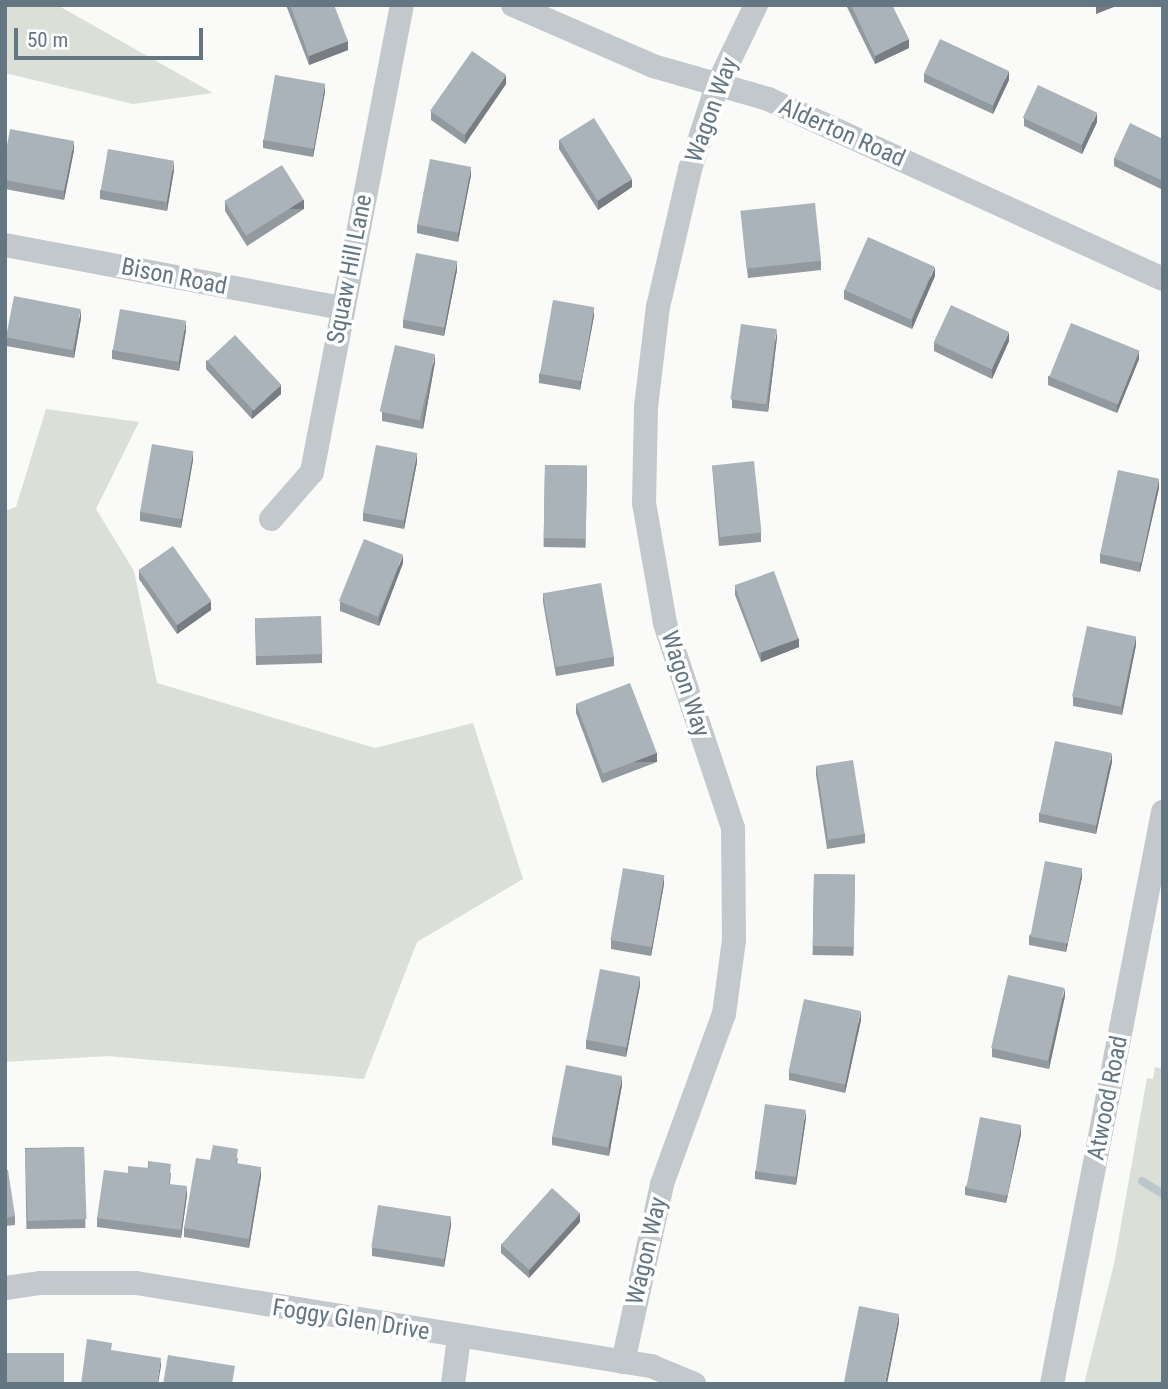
<!DOCTYPE html>
<html>
<head>
<meta charset="utf-8">
<style>
  body { margin:0 }
  #map { position:relative; width:1168px; height:1389px; overflow:hidden; background:#fafaf8; font-family:"Roboto Condensed",sans-serif }
  div>[style] { position:absolute }
  .green>* { inset:0; background:#dadfd7 }
  .stream>* { height:8px; margin:-4px; padding:0 4px; transform-origin:4px; border-radius:4px; background:#bbc7cb }
  .minor>* { height:24px; margin:-12px; padding:0 12px; transform-origin:12px; border-radius:12px; background:#c3c8cc }
  .wall>* { inset:0; background:#929a9f; transform-origin:0 0 }
  .shaded-wall>* { inset:0; background:#777d82; transform-origin:0 0 }
  .building>* { inset:0; background:#aab3b9; transform-origin:0 0 }
  span { translate:-50% -50%; white-space:nowrap; text-align:center; line-height:1.15; -webkit-text-stroke:7px #fff; paint-order:stroke }
  .street-label { font-size:24px; color:#657683 }
  .frame { position:absolute; inset:0; border:7px solid #657683; pointer-events:none }
  .scale { position:absolute; left:14px; top:28px; width:189px; height:32px; box-sizing:border-box; border:4px solid #657683; border-top:0; padding-left:9px; font-size:21px; line-height:24px; white-space:nowrap; color:#657683; -webkit-text-stroke:5px #fff; paint-order:stroke }
</style>
</head>
<body>
<div id="map">
  <div class="green">
    <div style="clip-path:polygon(5px 5px,57px 5px,213px 93px,133px 104px,5px 73px)"></div>
    <div style="clip-path:polygon(46px 409px,139px 422px,96px 509px,134px 571px,157px 683px,375px 748px,473px 723px,523px 879px,417px 942px,364px 1079px,108px 1056px,5px 1062px,5px 511px,16px 507px)"></div>
    <div style="clip-path:polygon(1155px 1067px,1163px 1069px,1163px 1384px,1084px 1384px,1114px 1264px,1147px 1078px,1153px 1079px)"></div>
  </div>
  <div class="stream">
    <div style="left:1142px;top:1181px;width:25px;rotate:32deg"></div>
  </div>
  <div class="minor">
    <div style="left:513px;top:5px;width:153px;rotate:23.5deg"></div>
    <div style="left:653px;top:66px;width:120px;rotate:16deg"></div>
    <div style="left:768px;top:99px;width:434px;rotate:24.5deg"></div>
    <div style="left:5px;top:245px;width:344px;rotate:10.6deg"></div>
    <div style="left:271px;top:519px;width:62px;rotate:-48.9deg"></div>
    <div style="left:312px;top:472px;width:476px;rotate:-79.1deg"></div>
    <div style="left:5px;top:1288px;width:35px;rotate:-8deg"></div>
    <div style="left:40px;top:1283px;width:96px"></div>
    <div style="left:136px;top:1283px;width:522px;rotate:9.16deg"></div>
    <div style="left:651px;top:1366px;width:47px;rotate:22.7deg"></div>
    <div style="left:623px;top:1362px;width:182px;rotate:-77.6deg"></div>
    <div style="left:662px;top:1184px;width:181px;rotate:-70deg"></div>
    <div style="left:724px;top:1014px;width:75px;rotate:-82.3deg"></div>
    <div style="left:734px;top:940px;width:112px;rotate:-90.5deg"></div>
    <div style="left:733px;top:828px;width:216px;rotate:-108.4deg"></div>
    <div style="left:665px;top:623px;width:122px;rotate:-99.9deg"></div>
    <div style="left:644px;top:503px;width:96px;rotate:-88.8deg"></div>
    <div style="left:646px;top:407px;width:101px;rotate:-83.2deg"></div>
    <div style="left:658px;top:307px;width:142px;rotate:-76.9deg"></div>
    <div style="left:690px;top:169px;width:87px;rotate:-72deg"></div>
    <div style="left:717px;top:86px;width:90px;rotate:-64.3deg"></div>
    <div style="left:453px;top:1384px;width:47px;rotate:-82.7deg"></div>
    <div style="left:1052px;top:1384px;width:583px;rotate:-79.02deg"></div>
  </div>
  <div class="wall">
    <div style="clip-path:polygon(286px 5px,334px 5px,348px 50px,309px 65px)"></div>
    <div style="clip-path:polygon(846px 5px,892px 5px,909px 48px,875px 64px)"></div>
    <div style="clip-path:polygon(924px 73px,1009px 80px,993px 114px,924px 82px)"></div>
    <div style="clip-path:polygon(506px 84px,465px 144px,431px 120px,431px 111px)"></div>
    <div style="clip-path:polygon(325px 92px,313px 157px,263px 148px,263px 140px)"></div>
    <div style="clip-path:polygon(1024px 118px,1097px 122px,1082px 154px,1024px 126px)"></div>
    <div style="clip-path:polygon(1163px 139px,1163px 190px,1114px 166px,1114px 158px)"></div>
    <div style="clip-path:polygon(559px 140px,632px 187px,598px 210px,559px 149px)"></div>
    <div style="clip-path:polygon(74px 150px,64px 200px,5px 189px,5px 156px)"></div>
    <div style="clip-path:polygon(174px 170px,167px 211px,100px 199px,100px 190px)"></div>
    <div style="clip-path:polygon(471px 175px,458px 242px,417px 233px,417px 225px)"></div>
    <div style="clip-path:polygon(225px 202px,304px 209px,247px 246px,225px 211px)"></div>
    <div style="clip-path:polygon(741px 212px,821px 261px,821px 270px,748px 278px)"></div>
    <div style="clip-path:polygon(457px 270px,444px 336px,403px 328px,403px 320px)"></div>
    <div style="clip-path:polygon(935px 276px,912px 329px,844px 299px,844px 290px)"></div>
    <div style="clip-path:polygon(594px 316px,580px 390px,539px 383px,539px 374px)"></div>
    <div style="clip-path:polygon(81px 318px,74px 358px,6px 346px,6px 337px)"></div>
    <div style="clip-path:polygon(186px 330px,179px 371px,112px 359px,112px 350px)"></div>
    <div style="clip-path:polygon(777px 337px,768px 412px,732px 408px,732px 399px)"></div>
    <div style="clip-path:polygon(1009px 341px,992px 379px,934px 351px,934px 342px)"></div>
    <div style="clip-path:polygon(1139px 359px,1117px 413px,1048px 385px,1048px 376px)"></div>
    <div style="clip-path:polygon(206px 360px,281px 394px,252px 419px,206px 369px)"></div>
    <div style="clip-path:polygon(435px 362px,423px 429px,382px 421px,382px 412px)"></div>
    <div style="clip-path:polygon(193px 460px,181px 528px,140px 521px,140px 512px)"></div>
    <div style="clip-path:polygon(417px 462px,404px 529px,363px 521px,363px 513px)"></div>
    <div style="left:545px;top:465px;width:42px;height:82px;rotate:1deg"></div>
    <div style="clip-path:polygon(712px 465px,761px 533px,761px 542px,719px 546px)"></div>
    <div style="clip-path:polygon(1159px 488px,1140px 572px,1100px 563px,1100px 554px)"></div>
    <div style="clip-path:polygon(403px 563px,379px 626px,340px 611px,340px 602px)"></div>
    <div style="clip-path:polygon(139px 570px,211px 610px,177px 634px,139px 579px)"></div>
    <div style="clip-path:polygon(735px 586px,799px 647px,761px 662px,735px 595px)"></div>
    <div style="clip-path:polygon(543px 593px,614px 657px,614px 666px,556px 676px,543px 602px)"></div>
    <div style="clip-path:polygon(255px 618px,322px 654px,322px 663px,256px 665px)"></div>
    <div style="clip-path:polygon(1136px 645px,1122px 715px,1073px 706px,1073px 697px)"></div>
    <div style="clip-path:polygon(576px 704px,657px 762px,602px 783px,576px 713px)"></div>
    <div style="clip-path:polygon(1112px 762px,1096px 834px,1039px 822px,1039px 813px)"></div>
    <div style="clip-path:polygon(816px 766px,865px 834px,865px 843px,827px 849px,816px 775px)"></div>
    <div style="left:814px;top:874px;width:41px;height:81px;rotate:1deg"></div>
    <div style="clip-path:polygon(1082px 877px,1066px 952px,1029px 945px,1029px 936px)"></div>
    <div style="clip-path:polygon(664px 884px,651px 956px,611px 949px,611px 940px)"></div>
    <div style="clip-path:polygon(640px 985px,626px 1057px,586px 1049px,586px 1040px)"></div>
    <div style="clip-path:polygon(1065px 996px,1049px 1069px,992px 1057px,992px 1048px)"></div>
    <div style="clip-path:polygon(861px 1020px,845px 1093px,789px 1080px,789px 1072px)"></div>
    <div style="clip-path:polygon(622px 1085px,609px 1156px,552px 1145px,552px 1137px)"></div>
    <div style="clip-path:polygon(806px 1118px,796px 1185px,755px 1179px,755px 1171px)"></div>
    <div style="clip-path:polygon(1021px 1134px,1006px 1203px,965px 1195px,965px 1187px)"></div>
    <div style="left:84px;top:1147px;width:81px;height:59px;rotate:89deg"></div>
    <div style="clip-path:polygon(238px 1158px,237px 1163px,261px 1176px,249px 1248px,184px 1237px,184px 1228px,210px 1160px)"></div>
    <div style="clip-path:polygon(148px 1161px,171px 1173px,170px 1184px,187px 1195px,181px 1238px,97px 1227px,97px 1218px,128px 1173px,148px 1168px)"></div>
    <div style="clip-path:polygon(5px 1170px,15px 1216px,15px 1225px,5px 1226px)"></div>
    <div style="clip-path:polygon(580px 1222px,529px 1278px,501px 1253px,501px 1244px)"></div>
    <div style="clip-path:polygon(451px 1225px,444px 1267px,372px 1256px,372px 1248px)"></div>
  </div>
  <div class="shaded-wall">
    <div style="clip-path:polygon(1096px 5px,1119px 5px,1096px 14px)"></div>
    <div style="clip-path:polygon(909px 39px,909px 48px,875px 64px,875px 56px)"></div>
    <div style="clip-path:polygon(348px 41px,348px 50px,309px 65px,309px 56px)"></div>
    <div style="clip-path:polygon(1009px 71px,1009px 80px,993px 114px,993px 106px)"></div>
    <div style="clip-path:polygon(506px 75px,506px 84px,465px 144px,465px 135px)"></div>
    <div style="clip-path:polygon(325px 84px,325px 92px,313px 157px,313px 149px)"></div>
    <div style="clip-path:polygon(1097px 113px,1097px 122px,1082px 154px,1082px 145px)"></div>
    <div style="clip-path:polygon(74px 141px,74px 150px,64px 200px,64px 191px)"></div>
    <div style="clip-path:polygon(174px 161px,174px 170px,167px 211px,167px 202px)"></div>
    <div style="clip-path:polygon(471px 167px,471px 175px,458px 242px,458px 233px)"></div>
    <div style="clip-path:polygon(632px 179px,632px 187px,598px 210px,598px 201px)"></div>
    <div style="left:304px;top:200px;width:9px;height:68px;rotate:90deg"></div>
    <div style="clip-path:polygon(457px 261px,457px 270px,444px 336px,444px 327px)"></div>
    <div style="clip-path:polygon(935px 267px,935px 276px,912px 329px,912px 320px)"></div>
    <div style="clip-path:polygon(594px 307px,594px 316px,580px 390px,580px 381px)"></div>
    <div style="clip-path:polygon(81px 309px,81px 318px,74px 358px,74px 350px)"></div>
    <div style="clip-path:polygon(186px 321px,186px 330px,179px 371px,179px 362px)"></div>
    <div style="clip-path:polygon(777px 329px,777px 337px,768px 412px,768px 403px)"></div>
    <div style="clip-path:polygon(1009px 332px,1009px 341px,992px 379px,992px 370px)"></div>
    <div style="clip-path:polygon(1139px 351px,1139px 359px,1117px 413px,1117px 404px)"></div>
    <div style="clip-path:polygon(435px 354px,435px 362px,423px 429px,423px 420px)"></div>
    <div style="clip-path:polygon(281px 385px,281px 394px,252px 419px,252px 410px)"></div>
    <div style="clip-path:polygon(193px 451px,193px 460px,181px 528px,181px 519px)"></div>
    <div style="clip-path:polygon(417px 453px,417px 462px,404px 529px,404px 520px)"></div>
    <div style="clip-path:polygon(1159px 479px,1159px 488px,1140px 572px,1140px 563px)"></div>
    <div style="clip-path:polygon(403px 555px,403px 563px,379px 626px,379px 618px)"></div>
    <div style="clip-path:polygon(211px 601px,211px 610px,177px 634px,177px 625px)"></div>
    <div style="clip-path:polygon(1136px 636px,1136px 645px,1122px 715px,1122px 707px)"></div>
    <div style="clip-path:polygon(799px 638px,799px 647px,761px 662px,761px 653px)"></div>
    <div style="left:657px;top:753px;width:9px;height:59px;rotate:90deg"></div>
    <div style="clip-path:polygon(1112px 753px,1112px 762px,1096px 834px,1096px 826px)"></div>
    <div style="clip-path:polygon(1082px 868px,1082px 877px,1066px 952px,1066px 943px)"></div>
    <div style="clip-path:polygon(664px 875px,664px 884px,651px 956px,651px 947px)"></div>
    <div style="clip-path:polygon(640px 977px,640px 985px,626px 1057px,626px 1048px)"></div>
    <div style="clip-path:polygon(1065px 988px,1065px 996px,1049px 1069px,1049px 1060px)"></div>
    <div style="clip-path:polygon(861px 1011px,861px 1020px,845px 1093px,845px 1084px)"></div>
    <div style="clip-path:polygon(622px 1076px,622px 1085px,609px 1156px,609px 1147px)"></div>
    <div style="clip-path:polygon(806px 1110px,806px 1118px,796px 1185px,796px 1177px)"></div>
    <div style="clip-path:polygon(1021px 1125px,1021px 1134px,1006px 1203px,1006px 1194px)"></div>
    <div style="clip-path:polygon(261px 1167px,261px 1176px,249px 1248px,249px 1239px)"></div>
    <div style="clip-path:polygon(187px 1186px,187px 1195px,181px 1238px,181px 1230px)"></div>
    <div style="clip-path:polygon(580px 1213px,580px 1222px,529px 1278px,529px 1269px)"></div>
    <div style="clip-path:polygon(451px 1216px,451px 1225px,444px 1267px,444px 1258px)"></div>
    <div style="clip-path:polygon(899px 1314px,899px 1323px,887px 1384px,885px 1384px)"></div>
    <div style="clip-path:polygon(161px 1358px,161px 1366px,158px 1384px,157px 1384px)"></div>
  </div>
  <div class="building">
    <div style="clip-path:polygon(290px 5px,334px 5px,348px 41px,309px 56px)"></div>
    <div style="clip-path:polygon(851px 5px,892px 5px,909px 39px,875px 56px)"></div>
    <div style="left:940px;top:39px;width:76px;height:38px;rotate:25deg"></div>
    <div style="left:472px;top:51px;width:42px;height:73px;rotate:35deg"></div>
    <div style="left:275px;top:75px;width:51px;height:66px;rotate:10deg"></div>
    <div style="left:1038px;top:85px;width:65px;height:36px;rotate:25deg"></div>
    <div style="left:594px;top:118px;width:72px;height:41px;rotate:58deg"></div>
    <div style="clip-path:polygon(1130px 123px,1163px 139px,1163px 181px,1114px 158px)"></div>
    <div style="clip-path:polygon(10px 129px,74px 141px,64px 191px,5px 180px,5px 156px)"></div>
    <div style="left:108px;top:149px;width:67px;height:42px;rotate:10deg"></div>
    <div style="left:430px;top:159px;width:42px;height:67px;rotate:11deg"></div>
    <div style="left:282px;top:165px;width:41px;height:68px;rotate:58deg"></div>
    <div style="left:815px;top:203px;width:58px;height:75px;rotate:84deg"></div>
    <div style="left:868px;top:237px;width:73px;height:58px;rotate:24deg"></div>
    <div style="left:416px;top:253px;width:42px;height:68px;rotate:11deg"></div>
    <div style="left:14px;top:296px;width:68px;height:42px;rotate:11deg"></div>
    <div style="left:553px;top:300px;width:42px;height:75px;rotate:10deg"></div>
    <div style="left:951px;top:305px;width:64px;height:41px;rotate:25deg"></div>
    <div style="left:120px;top:309px;width:67px;height:42px;rotate:10deg"></div>
    <div style="left:1071px;top:323px;width:74px;height:58px;rotate:22deg"></div>
    <div style="left:741px;top:324px;width:36px;height:76px;rotate:8deg"></div>
    <div style="left:235px;top:335px;width:68px;height:38px;rotate:47deg"></div>
    <div style="left:395px;top:345px;width:41px;height:68px;rotate:13deg"></div>
    <div style="left:152px;top:444px;width:42px;height:69px;rotate:10deg"></div>
    <div style="left:376px;top:445px;width:42px;height:69px;rotate:11deg"></div>
    <div style="left:754px;top:461px;width:72px;height:42px;rotate:84deg"></div>
    <div style="left:545px;top:465px;width:42px;height:73px;rotate:1deg"></div>
    <div style="left:1118px;top:470px;width:42px;height:86px;rotate:12deg"></div>
    <div style="left:364px;top:539px;width:42px;height:67px;rotate:22deg"></div>
    <div style="left:173px;top:546px;width:67px;height:42px;rotate:55deg"></div>
    <div style="left:774px;top:571px;width:72px;height:42px;rotate:70deg"></div>
    <div style="left:601px;top:583px;width:75px;height:59px;rotate:80deg"></div>
    <div style="left:321px;top:616px;width:38px;height:66px;rotate:88deg"></div>
    <div style="left:1087px;top:626px;width:50px;height:72px;rotate:12deg"></div>
    <div style="left:630px;top:683px;width:75px;height:58px;rotate:69deg"></div>
    <div style="left:1055px;top:741px;width:58px;height:74px;rotate:12deg"></div>
    <div style="left:853px;top:760px;width:75px;height:37px;rotate:81deg"></div>
    <div style="left:1045px;top:861px;width:38px;height:77px;rotate:11deg"></div>
    <div style="left:623px;top:868px;width:42px;height:73px;rotate:10deg"></div>
    <div style="left:814px;top:874px;width:41px;height:72px;rotate:1deg"></div>
    <div style="left:600px;top:969px;width:41px;height:72px;rotate:11deg"></div>
    <div style="left:1008px;top:975px;width:58px;height:75px;rotate:13deg"></div>
    <div style="left:804px;top:999px;width:58px;height:75px;rotate:12deg"></div>
    <div style="left:566px;top:1065px;width:57px;height:73px;rotate:11deg"></div>
    <div style="left:765px;top:1104px;width:41px;height:68px;rotate:8deg"></div>
    <div style="left:980px;top:1117px;width:42px;height:72px;rotate:11deg"></div>
    <div style="clip-path:polygon(213px 1145px,238px 1149px,236px 1163px,261px 1167px,249px 1239px,184px 1228px,196px 1158px,210px 1160px)"></div>
    <div style="left:84px;top:1147px;width:72px;height:59px;rotate:88deg"></div>
    <div style="clip-path:polygon(148px 1161px,171px 1164px,169px 1184px,187px 1186px,181px 1230px,97px 1218px,104px 1170px,128px 1173px,128px 1166px,149px 1168px)"></div>
    <div style="clip-path:polygon(5px 1170px,8px 1170px,15px 1216px,5px 1218px)"></div>
    <div style="left:552px;top:1188px;width:38px;height:76px;rotate:42deg"></div>
    <div style="left:378px;top:1205px;width:74px;height:43px;rotate:9deg"></div>
    <div style="clip-path:polygon(859px 1306px,899px 1314px,885px 1384px,851px 1384px,844px 1382px)"></div>
    <div style="clip-path:polygon(87px 1339px,112px 1343px,111px 1350px,161px 1358px,157px 1384px,81px 1384px)"></div>
    <div style="left:64px;top:1353px;width:31px;height:59px;rotate:90deg"></div>
    <div style="clip-path:polygon(168px 1355px,235px 1366px,232px 1384px,163px 1384px)"></div>
  </div>
  <div class="street-label">
    <span style="left:712px;top:110px;rotate:-70deg">Wagon Way</span>
    <span style="left:842px;top:133px;rotate:24deg">Alderton Road</span>
    <span style="left:350px;top:269px;rotate:-79deg">Squaw Hill Lane</span>
    <span style="left:174px;top:277px;rotate:11deg">Bison Road</span>
    <span style="left:685px;top:684px;rotate:72deg">Wagon Way</span>
    <span style="left:1108px;top:1098px;rotate:-79deg">Atwood Road</span>
    <span style="left:647px;top:1251px;rotate:-77deg">Wagon Way</span>
    <span style="left:351px;top:1320px;rotate:9deg">Foggy Glen Drive</span>
  </div>
  <div class="frame"></div>
  <div class="scale">50 m</div>
</div>
</body>
</html>
